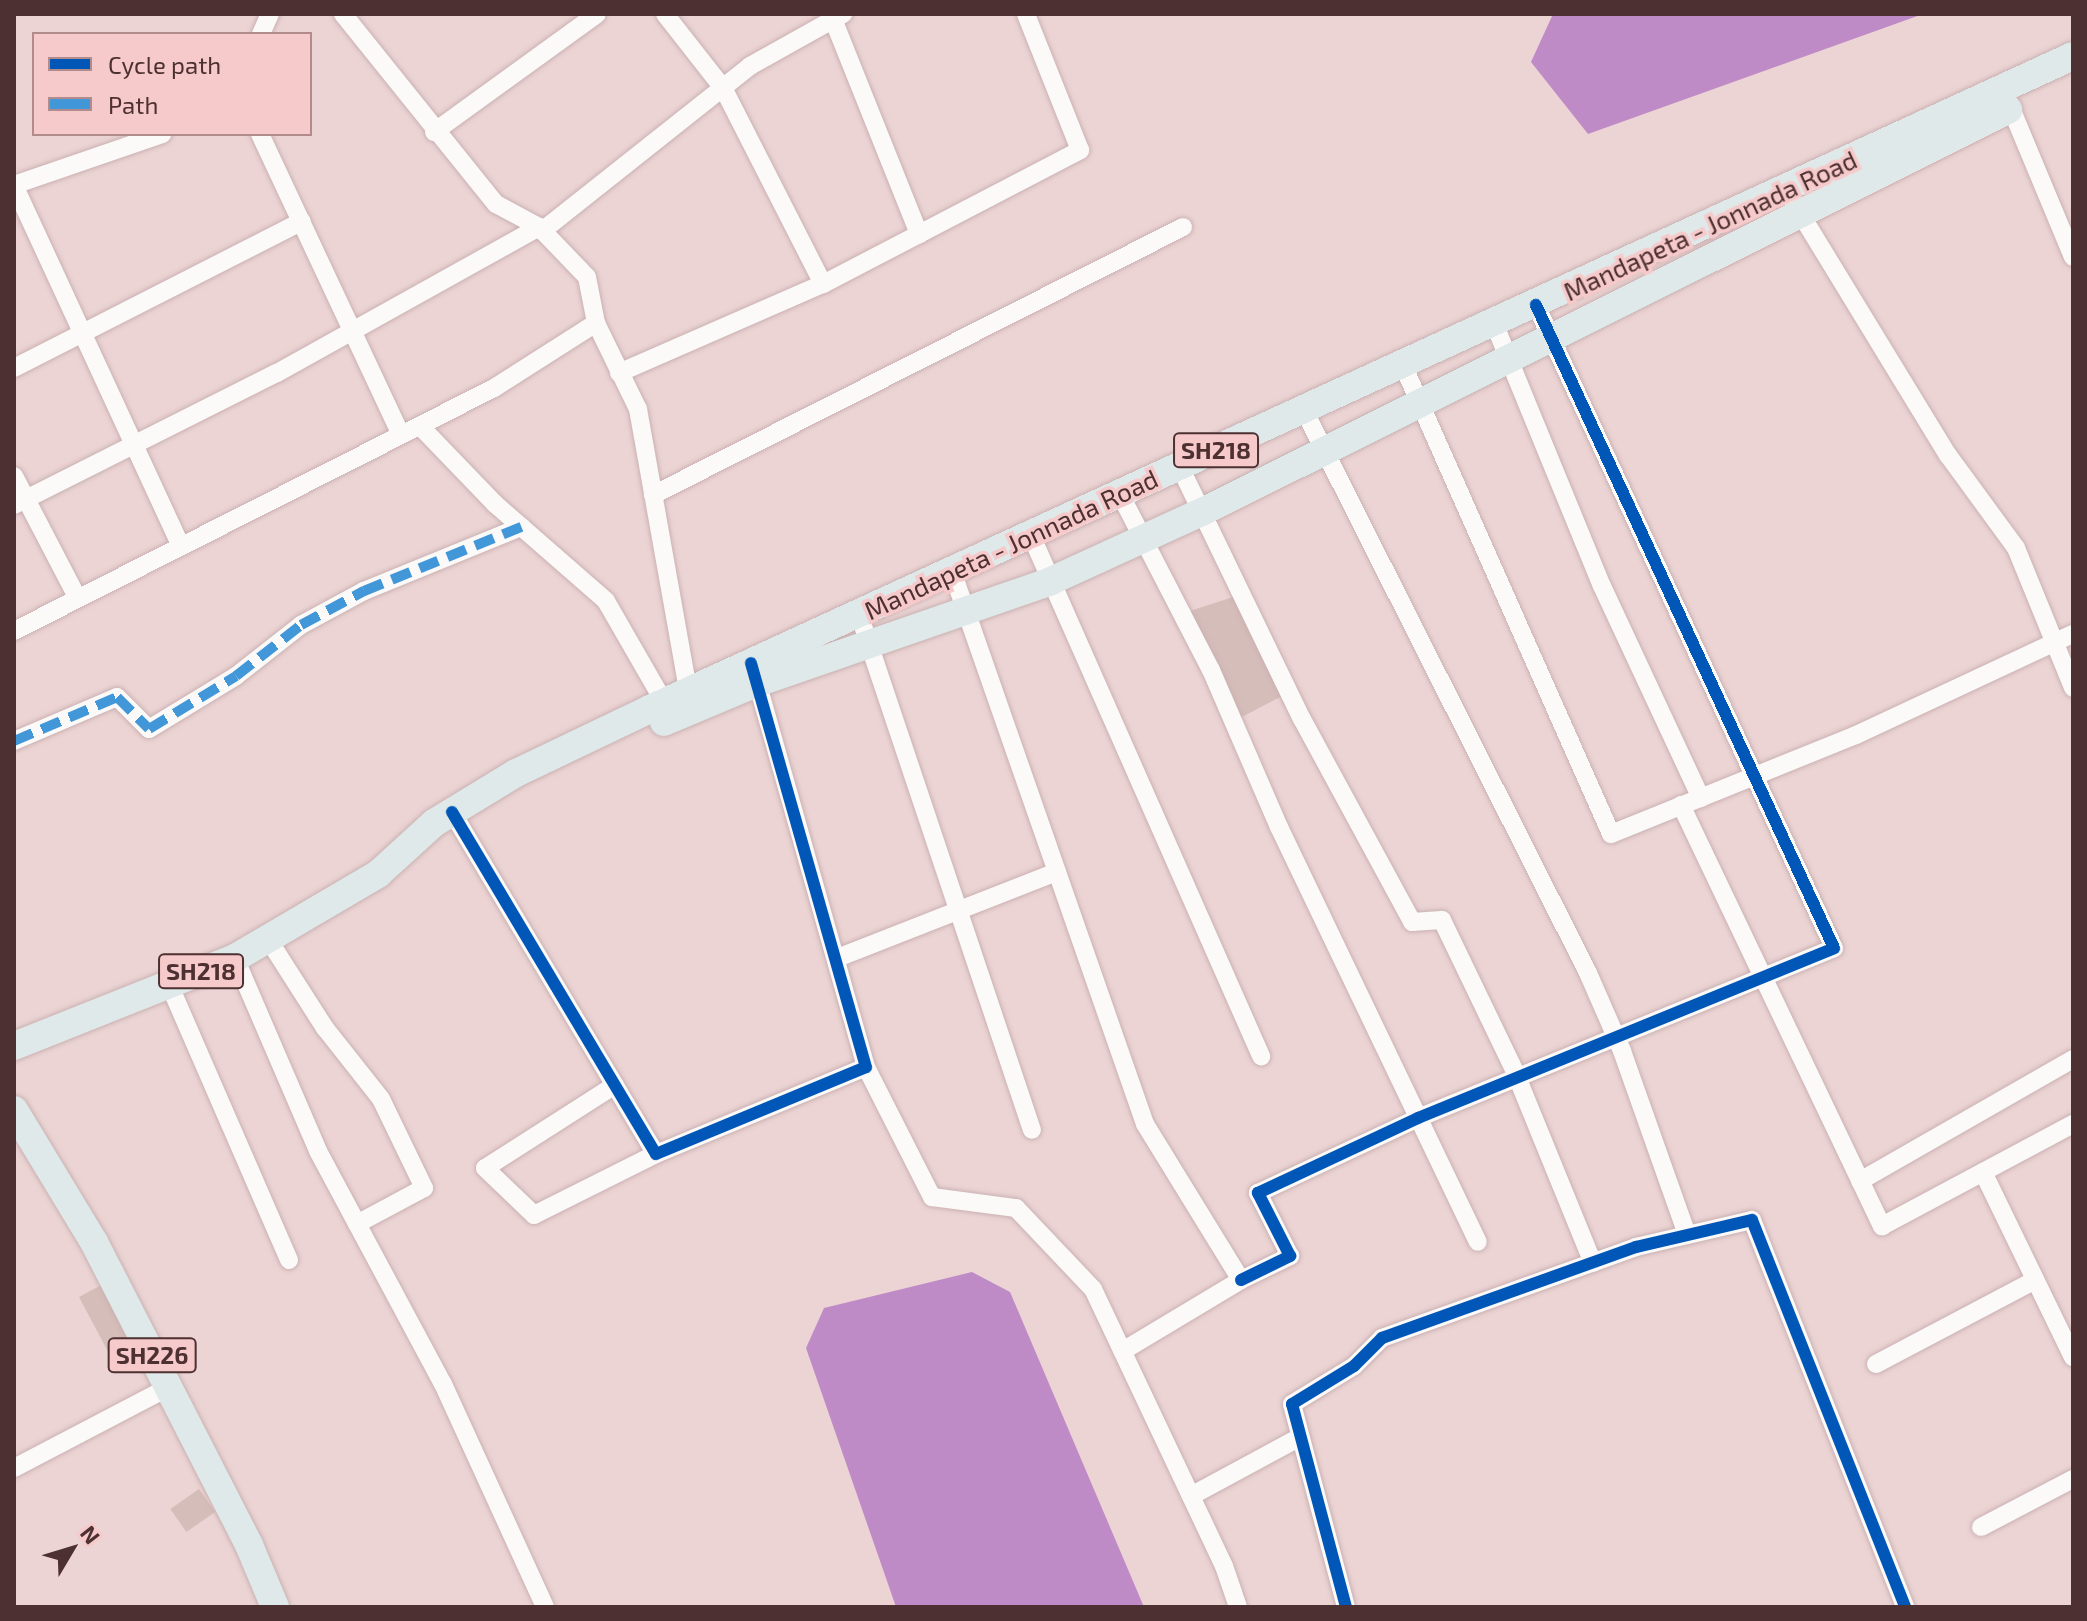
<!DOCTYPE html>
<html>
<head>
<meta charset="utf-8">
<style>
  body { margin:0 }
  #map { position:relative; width:2087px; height:1621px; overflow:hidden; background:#ecd4d4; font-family:"Exo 2",sans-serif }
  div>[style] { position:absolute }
  .water>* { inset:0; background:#bf8bc7 }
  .building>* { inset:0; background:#d5bdb9; transform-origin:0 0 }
  .roads { filter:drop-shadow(0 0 2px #cab1b2) drop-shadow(0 0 2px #cab1b2) }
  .minor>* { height:18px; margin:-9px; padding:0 9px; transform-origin:9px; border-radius:9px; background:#fcf9f9 }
  .primary>* { height:28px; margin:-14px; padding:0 14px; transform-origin:14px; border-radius:14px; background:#dfe9e9 }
  .quiet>* { height:10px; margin-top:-5px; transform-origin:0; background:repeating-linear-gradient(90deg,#4197d8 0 20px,transparent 0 30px) }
  .cycleway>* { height:12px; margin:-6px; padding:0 6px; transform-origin:6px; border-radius:6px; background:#0057b8 }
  span { translate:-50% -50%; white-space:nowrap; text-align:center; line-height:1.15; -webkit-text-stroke:7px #f6c9ca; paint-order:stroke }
  .shield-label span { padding:2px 6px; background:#f6c9ca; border:2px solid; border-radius:6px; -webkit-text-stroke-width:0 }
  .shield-label { font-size:24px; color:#4d3031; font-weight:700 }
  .street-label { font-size:26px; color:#4d3031 }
  .frame { position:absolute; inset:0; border:16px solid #4d3031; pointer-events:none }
  .legend { position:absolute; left:32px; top:32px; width:280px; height:104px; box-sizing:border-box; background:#f6c9ca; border:2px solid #b28c8d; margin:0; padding:10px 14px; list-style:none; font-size:24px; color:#4d3031 }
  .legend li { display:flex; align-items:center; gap:16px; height:40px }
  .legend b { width:40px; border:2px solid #b28c8d }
  .north { position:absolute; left:32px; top:1509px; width:80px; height:80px; -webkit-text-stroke:6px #f6c9ca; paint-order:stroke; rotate:52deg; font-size:22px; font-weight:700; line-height:32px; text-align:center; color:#4d3031 }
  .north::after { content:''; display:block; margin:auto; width:28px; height:36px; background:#4d3031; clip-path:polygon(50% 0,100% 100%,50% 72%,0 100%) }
</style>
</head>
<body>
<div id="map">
  <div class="water">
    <div style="clip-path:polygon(1553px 14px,1923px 14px,1588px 134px,1531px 62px)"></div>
    <div style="clip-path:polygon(972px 1272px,1010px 1292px,1144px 1607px,896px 1607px,806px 1348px,824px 1308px)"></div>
  </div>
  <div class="building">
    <div style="clip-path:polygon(1233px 597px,1282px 696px,1238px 719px,1190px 611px)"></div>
    <div style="left:109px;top:1281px;width:81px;height:34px;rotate:62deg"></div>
    <div style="left:199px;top:1489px;width:28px;height:35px;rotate:55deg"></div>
  </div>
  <div class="roads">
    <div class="minor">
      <div style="left:343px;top:14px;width:244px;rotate:51.2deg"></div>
      <div style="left:496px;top:204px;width:49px;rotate:28.1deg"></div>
      <div style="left:539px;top:227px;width:69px;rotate:46.2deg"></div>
      <div style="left:587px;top:277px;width:47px;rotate:78.9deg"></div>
      <div style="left:596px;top:323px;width:96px;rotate:64deg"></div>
      <div style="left:638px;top:409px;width:286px;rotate:79.9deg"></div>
      <div style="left:833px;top:19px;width:232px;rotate:68.2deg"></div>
      <div style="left:261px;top:34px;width:22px;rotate:-66deg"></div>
      <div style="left:2008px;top:101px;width:169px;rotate:67.4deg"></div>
      <div style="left:434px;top:132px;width:201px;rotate:-35.9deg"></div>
      <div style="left:260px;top:134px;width:332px;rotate:64.9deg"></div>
      <div style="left:14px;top:185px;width:398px;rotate:65.2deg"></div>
      <div style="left:14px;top:185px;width:157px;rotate:-19deg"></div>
      <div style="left:1786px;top:190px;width:311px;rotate:58.6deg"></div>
      <div style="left:1948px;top:455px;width:115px;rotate:53.8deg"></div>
      <div style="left:2016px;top:548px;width:151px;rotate:67.8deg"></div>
      <div style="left:542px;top:231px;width:265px;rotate:-38.4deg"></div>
      <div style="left:750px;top:66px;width:107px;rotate:-29.2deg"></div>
      <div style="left:823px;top:284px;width:290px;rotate:-27.5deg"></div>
      <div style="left:1080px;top:150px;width:146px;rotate:-111.7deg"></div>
      <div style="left:1494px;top:323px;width:284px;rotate:67.7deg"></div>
      <div style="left:1602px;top:586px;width:234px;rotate:65deg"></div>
      <div style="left:1403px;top:365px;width:513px;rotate:66.08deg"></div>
      <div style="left:1611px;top:834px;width:264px;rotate:-22deg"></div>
      <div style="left:1856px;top:735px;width:239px;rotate:-25deg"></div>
      <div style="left:14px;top:368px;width:323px;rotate:-27deg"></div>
      <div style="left:619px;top:373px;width:223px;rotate:-23.6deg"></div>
      <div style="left:823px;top:284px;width:220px;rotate:-117deg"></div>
      <div style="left:723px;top:88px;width:94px;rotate:-128.1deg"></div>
      <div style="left:1304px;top:410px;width:631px;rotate:63.23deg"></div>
      <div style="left:1588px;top:973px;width:85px;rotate:66.4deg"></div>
      <div style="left:1622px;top:1051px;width:195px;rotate:70.5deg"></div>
      <div style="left:420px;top:426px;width:108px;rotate:46.1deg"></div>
      <div style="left:495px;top:504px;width:147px;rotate:41.1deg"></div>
      <div style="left:606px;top:601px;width:116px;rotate:60.1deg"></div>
      <div style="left:1180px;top:467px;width:280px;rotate:64.2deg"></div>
      <div style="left:1302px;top:719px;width:231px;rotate:61.5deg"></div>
      <div style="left:1412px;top:922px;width:30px;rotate:-4deg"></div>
      <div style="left:1442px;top:920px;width:169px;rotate:64.3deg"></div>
      <div style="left:1515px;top:1072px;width:206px;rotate:67.8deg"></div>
      <div style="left:14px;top:476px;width:136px;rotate:62.5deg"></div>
      <div style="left:1120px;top:494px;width:198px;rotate:62.7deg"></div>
      <div style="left:1211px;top:670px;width:171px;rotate:66.6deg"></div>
      <div style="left:1279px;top:827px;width:460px;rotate:64.4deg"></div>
      <div style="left:653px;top:495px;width:594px;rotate:-26.82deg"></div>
      <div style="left:14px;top:505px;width:294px;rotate:-26.7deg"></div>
      <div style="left:277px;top:373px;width:300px;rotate:-29.1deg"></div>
      <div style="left:1031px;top:535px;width:570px;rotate:66.18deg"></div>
      <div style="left:952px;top:571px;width:586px;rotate:70.76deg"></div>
      <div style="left:1145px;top:1124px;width:183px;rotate:58.4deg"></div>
      <div style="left:1241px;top:1280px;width:138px;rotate:149deg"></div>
      <div style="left:859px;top:614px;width:544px;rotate:71.47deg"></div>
      <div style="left:14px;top:631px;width:538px;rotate:-26.85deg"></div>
      <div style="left:494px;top:388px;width:121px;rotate:-32.5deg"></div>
      <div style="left:14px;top:741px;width:112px;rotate:-23.1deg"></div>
      <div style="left:117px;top:697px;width:45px;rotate:45deg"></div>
      <div style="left:149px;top:729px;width:102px;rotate:-31.3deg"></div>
      <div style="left:236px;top:676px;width:83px;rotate:-38.1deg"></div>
      <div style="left:301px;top:625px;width:72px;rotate:-28.4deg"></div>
      <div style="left:364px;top:591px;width:170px;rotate:-22.2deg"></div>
      <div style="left:1681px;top:805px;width:467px;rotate:64.5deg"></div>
      <div style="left:1882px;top:1226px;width:217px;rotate:-28.1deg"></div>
      <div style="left:452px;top:812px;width:398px;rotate:59.2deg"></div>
      <div style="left:656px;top:1154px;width:227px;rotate:-22.5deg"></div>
      <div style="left:866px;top:1067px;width:407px;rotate:-105.8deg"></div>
      <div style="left:268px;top:939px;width:106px;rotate:57.4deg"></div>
      <div style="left:325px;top:1028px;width:90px;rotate:51.7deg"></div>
      <div style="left:381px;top:1099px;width:99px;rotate:64.2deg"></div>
      <div style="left:424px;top:1188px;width:76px;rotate:151.8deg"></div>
      <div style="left:235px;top:958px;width:210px;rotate:66.7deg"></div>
      <div style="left:318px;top:1151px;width:264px;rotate:61.8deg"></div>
      <div style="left:443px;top:1384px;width:245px;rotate:65.4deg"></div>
      <div style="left:837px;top:958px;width:236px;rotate:-21.4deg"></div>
      <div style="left:169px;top:984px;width:301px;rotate:66.5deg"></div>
      <div style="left:866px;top:1067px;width:146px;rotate:63.1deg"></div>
      <div style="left:932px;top:1197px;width:85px;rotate:7.5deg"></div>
      <div style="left:1016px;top:1208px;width:112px;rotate:46.5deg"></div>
      <div style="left:1093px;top:1289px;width:306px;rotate:64.7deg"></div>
      <div style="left:1224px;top:1566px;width:43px;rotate:71.1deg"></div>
      <div style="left:615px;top:1085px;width:154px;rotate:147.4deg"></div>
      <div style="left:485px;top:1168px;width:68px;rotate:43.8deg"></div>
      <div style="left:534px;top:1215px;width:136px;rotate:-26.6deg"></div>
      <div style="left:1983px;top:1172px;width:206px;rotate:64.1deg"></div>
      <div style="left:1860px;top:1181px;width:245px;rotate:-29.8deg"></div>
      <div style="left:1241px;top:1280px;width:55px;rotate:-26.1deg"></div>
      <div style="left:1290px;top:1256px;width:71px;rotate:-116.9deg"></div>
      <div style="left:1258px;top:1193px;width:177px;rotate:-25.1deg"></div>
      <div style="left:1418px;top:1118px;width:449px;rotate:-22.2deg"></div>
      <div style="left:1834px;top:948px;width:709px;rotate:-114.87deg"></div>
      <div style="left:1876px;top:1364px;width:180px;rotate:-27.8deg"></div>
      <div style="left:14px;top:1468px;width:175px;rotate:-27.6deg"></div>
      <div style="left:1191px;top:1496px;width:124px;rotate:-28.4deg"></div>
      <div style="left:1981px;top:1527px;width:104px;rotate:-27.6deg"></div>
      <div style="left:1346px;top:1607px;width:210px;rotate:-104.9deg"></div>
      <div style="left:1292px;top:1404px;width:73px;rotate:-31.5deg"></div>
      <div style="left:1354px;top:1366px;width:40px;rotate:-45deg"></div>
      <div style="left:1382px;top:1338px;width:270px;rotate:-19.7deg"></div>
      <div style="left:1636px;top:1247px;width:119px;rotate:-13.1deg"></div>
      <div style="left:1752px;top:1220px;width:416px;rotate:68.4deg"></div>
    </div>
    <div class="primary">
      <div style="left:664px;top:722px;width:101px;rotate:-22.8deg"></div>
      <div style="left:757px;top:683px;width:311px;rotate:-19.1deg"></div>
      <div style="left:1051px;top:581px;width:166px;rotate:-24.6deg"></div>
      <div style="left:1202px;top:512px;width:901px;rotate:-26.51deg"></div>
      <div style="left:14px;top:1046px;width:238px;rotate:-21.7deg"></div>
      <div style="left:235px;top:958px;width:166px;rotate:-30.4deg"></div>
      <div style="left:378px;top:874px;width:76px;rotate:-42.3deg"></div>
      <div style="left:434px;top:823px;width:96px;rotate:-31.4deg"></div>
      <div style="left:516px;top:773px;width:151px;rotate:-25.5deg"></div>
      <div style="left:652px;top:708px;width:1563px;rotate:-24.65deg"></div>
      <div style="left:14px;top:1110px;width:154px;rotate:58.8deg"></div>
      <div style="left:94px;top:1242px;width:340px;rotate:62.9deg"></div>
      <div style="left:249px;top:1545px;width:67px;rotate:67.2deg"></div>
    </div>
  </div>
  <div class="quiet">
    <div style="left:14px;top:741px;width:112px;rotate:-23.1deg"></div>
    <div style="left:117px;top:697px;width:45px;rotate:45deg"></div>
    <div style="left:149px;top:729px;width:102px;rotate:-31.3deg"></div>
    <div style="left:236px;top:676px;width:83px;rotate:-38.1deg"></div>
    <div style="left:301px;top:625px;width:72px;rotate:-28.4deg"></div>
    <div style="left:364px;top:591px;width:170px;rotate:-22.2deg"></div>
  </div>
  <div class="cycleway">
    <div style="left:452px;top:812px;width:398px;rotate:59.2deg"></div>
    <div style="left:656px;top:1154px;width:227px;rotate:-22.5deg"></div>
    <div style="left:866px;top:1067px;width:420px;rotate:-105.9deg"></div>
    <div style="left:1241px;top:1280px;width:55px;rotate:-26.1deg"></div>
    <div style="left:1290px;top:1256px;width:71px;rotate:-116.9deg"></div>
    <div style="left:1258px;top:1193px;width:177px;rotate:-25.1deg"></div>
    <div style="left:1418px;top:1118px;width:449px;rotate:-22.2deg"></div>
    <div style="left:1834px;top:948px;width:709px;rotate:-114.87deg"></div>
    <div style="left:1346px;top:1607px;width:210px;rotate:-104.9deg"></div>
    <div style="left:1292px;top:1404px;width:73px;rotate:-31.5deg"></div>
    <div style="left:1354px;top:1366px;width:40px;rotate:-45deg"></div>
    <div style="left:1382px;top:1338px;width:270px;rotate:-19.7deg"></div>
    <div style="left:1636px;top:1247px;width:119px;rotate:-13.1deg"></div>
    <div style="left:1752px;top:1220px;width:416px;rotate:68.4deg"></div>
  </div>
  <div class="shield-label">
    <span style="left:1216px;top:450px">SH218</span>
    <span style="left:201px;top:971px">SH218</span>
    <span style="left:152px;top:1355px">SH226</span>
  </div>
  <div class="street-label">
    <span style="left:1710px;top:225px;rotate:-25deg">Mandapeta - Jonnada Road</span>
    <span style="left:1011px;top:544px;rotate:-25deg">Mandapeta - Jonnada Road</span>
  </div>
  <div class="frame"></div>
  <ul class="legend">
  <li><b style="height:10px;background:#0057b8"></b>Cycle path</li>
  <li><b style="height:10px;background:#4197d8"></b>Path</li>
  </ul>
  <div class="north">N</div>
</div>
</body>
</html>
